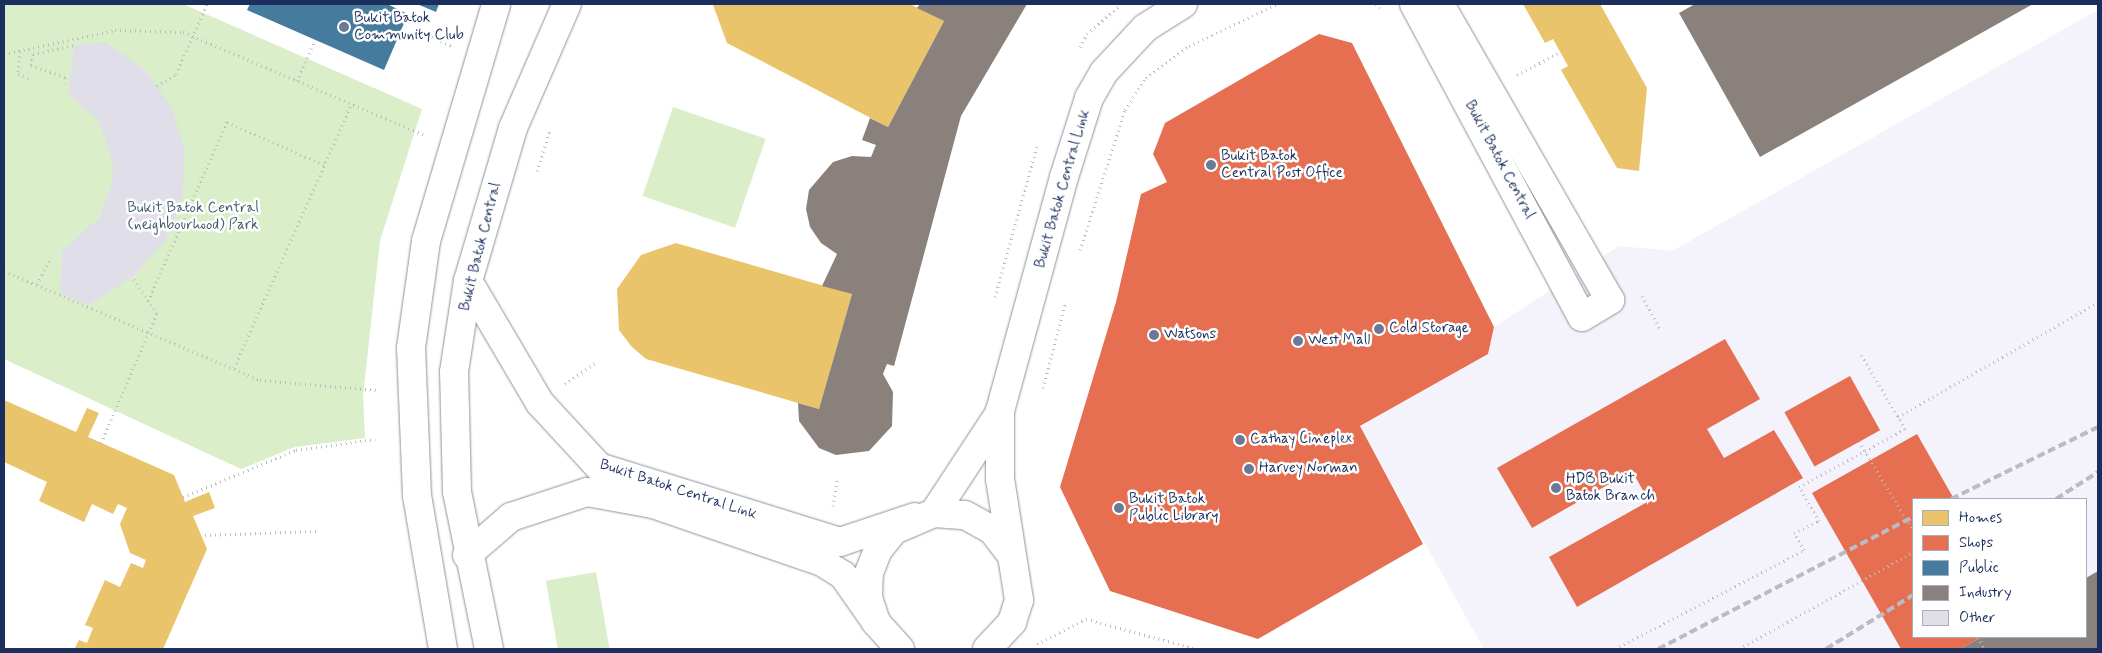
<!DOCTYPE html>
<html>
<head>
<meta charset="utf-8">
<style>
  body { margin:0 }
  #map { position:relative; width:2102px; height:653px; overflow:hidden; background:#fff; font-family:Mynerve,sans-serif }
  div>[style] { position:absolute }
  .built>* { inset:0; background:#f4f2fb }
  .green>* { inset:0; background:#daefc9; transform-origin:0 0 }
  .homes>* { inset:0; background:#e9c46a }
  .shops>* { inset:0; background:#e76f51; transform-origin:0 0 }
  .public>* { inset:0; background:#457b9d }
  .industry>* { inset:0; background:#8a817c }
  .building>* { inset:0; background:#e0dee8 }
  .path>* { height:3px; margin-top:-1.5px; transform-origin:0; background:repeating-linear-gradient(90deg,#b9bcc1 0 1px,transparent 0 5px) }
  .roads { filter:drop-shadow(0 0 1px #8e929a) drop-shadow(0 0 1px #8e929a) }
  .street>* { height:28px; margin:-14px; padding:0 14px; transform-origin:14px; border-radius:14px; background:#fff }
  .secondary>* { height:28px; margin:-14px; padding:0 14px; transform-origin:14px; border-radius:14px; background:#fff }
  .rail>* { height:4px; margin-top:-2px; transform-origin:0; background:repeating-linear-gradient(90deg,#b9bcc1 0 8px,transparent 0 12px) }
  .dots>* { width:14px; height:14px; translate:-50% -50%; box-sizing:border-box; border:2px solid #fff; border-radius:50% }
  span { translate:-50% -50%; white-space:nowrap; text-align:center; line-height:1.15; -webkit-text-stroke:5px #fff; paint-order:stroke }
  .poi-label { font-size:15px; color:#1b2f5e }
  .left { translate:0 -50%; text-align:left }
  .street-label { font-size:15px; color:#1b2f5e }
  .park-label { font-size:15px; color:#435c6e }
  .frame { position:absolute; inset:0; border:5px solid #1b2f5e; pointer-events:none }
  .legend { position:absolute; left:1912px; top:498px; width:175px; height:140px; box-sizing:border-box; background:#fff; border:1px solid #a4acbf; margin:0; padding:6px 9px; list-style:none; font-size:15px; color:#1b2f5e }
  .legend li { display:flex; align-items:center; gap:10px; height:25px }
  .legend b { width:25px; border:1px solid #a4acbf }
</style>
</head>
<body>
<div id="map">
  <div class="built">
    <div style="clip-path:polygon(evenodd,2098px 10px,2098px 649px,1484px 649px,1360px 427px,1488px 354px,1494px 327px,1619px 246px,1672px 251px,2098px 10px,1913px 499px,2086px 499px,2086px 637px,1913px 637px,1913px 499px)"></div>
  </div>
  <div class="green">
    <div style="clip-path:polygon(4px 4px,183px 4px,422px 109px,380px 241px,363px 396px,365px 438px,295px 447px,241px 469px,4px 359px)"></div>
    <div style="left:673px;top:107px;width:98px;height:94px;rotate:19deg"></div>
    <div style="left:596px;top:572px;width:78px;height:51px;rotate:80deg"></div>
  </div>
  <div class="homes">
    <div style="clip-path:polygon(910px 4px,944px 21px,888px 127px,727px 43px,713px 5px)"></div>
    <div style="clip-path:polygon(1523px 4px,1600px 4px,1647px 88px,1639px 171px,1617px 168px,1561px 70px,1568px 66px,1553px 39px,1545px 43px)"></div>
    <div style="clip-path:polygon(676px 243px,852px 294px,819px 409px,646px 359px,631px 346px,619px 330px,617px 289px,641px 255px)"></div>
    <div style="clip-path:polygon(4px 400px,76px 432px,87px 408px,99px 413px,88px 437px,174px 475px,185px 502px,209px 492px,215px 508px,193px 516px,207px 549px,163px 649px,75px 648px,79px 640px,87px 643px,93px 628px,85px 625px,105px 580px,120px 587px,131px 563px,143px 568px,146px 560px,130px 553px,120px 524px,127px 508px,118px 504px,113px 514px,92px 504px,84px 522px,39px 501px,47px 482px,4px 462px)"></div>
  </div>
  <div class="shops">
    <div style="clip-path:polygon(1319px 34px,1352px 43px,1494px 327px,1488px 354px,1360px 426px,1423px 544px,1258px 639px,1110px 591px,1060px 487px,1116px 302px,1141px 194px,1167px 182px,1153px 154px,1165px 123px)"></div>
    <div style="clip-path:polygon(1725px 339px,1760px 399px,1707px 429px,1724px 458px,1774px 430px,1803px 478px,1577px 607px,1549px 557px,1649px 501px,1632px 471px,1532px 528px,1497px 468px)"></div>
    <div style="left:1850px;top:376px;width:62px;height:75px;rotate:61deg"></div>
    <div style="clip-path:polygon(1917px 434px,1954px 499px,1913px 499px,1913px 637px,1982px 637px,1960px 649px,1901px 649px,1812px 493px)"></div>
  </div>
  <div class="public">
    <div style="clip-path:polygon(250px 4px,387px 4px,408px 14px,384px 70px,247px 10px)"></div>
    <div style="clip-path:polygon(417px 4px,439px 4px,436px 12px)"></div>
  </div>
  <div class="industry">
    <div style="clip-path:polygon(920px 4px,1027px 4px,961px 116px,894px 366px,887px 364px,883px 374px,893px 392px,892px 426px,869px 451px,836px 455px,819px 448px,799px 421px,798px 403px,819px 409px,852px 294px,822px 286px,837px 254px,821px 243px,810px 227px,806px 209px,809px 190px,833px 162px,852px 156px,871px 157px,876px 145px,862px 140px,870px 118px,888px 127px,944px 21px,917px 8px)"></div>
    <div style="clip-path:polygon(1695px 4px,2033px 4px,1760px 157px,1679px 13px)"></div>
    <div style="clip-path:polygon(2098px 571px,2098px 649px,1960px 649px,1982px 637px,2086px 637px,2086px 578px)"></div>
  </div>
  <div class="building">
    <div style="clip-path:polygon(105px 42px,144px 69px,172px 107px,185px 152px,182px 200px,164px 243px,132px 277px,88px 305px,60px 294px,62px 251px,99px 218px,112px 184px,113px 163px,99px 122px,68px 93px,74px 45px)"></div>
  </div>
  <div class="path">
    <div style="left:1376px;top:4px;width:7px;rotate:45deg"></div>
    <div style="left:427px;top:35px;width:27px;rotate:24deg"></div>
    <div style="left:1080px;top:47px;width:15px;rotate:-62deg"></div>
    <div style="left:1087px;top:34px;width:44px;rotate:-41.3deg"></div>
    <div style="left:20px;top:51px;width:23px;rotate:95deg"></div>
    <div style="left:18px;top:74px;width:11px;rotate:22deg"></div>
    <div style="left:4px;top:54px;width:114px;rotate:-12.2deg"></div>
    <div style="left:115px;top:30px;width:68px;rotate:1.7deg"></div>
    <div style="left:183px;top:32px;width:263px;rotate:23.1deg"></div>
    <div style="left:1517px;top:75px;width:49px;rotate:-28.1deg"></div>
    <div style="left:297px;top:81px;width:45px;rotate:-66.3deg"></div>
    <div style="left:65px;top:83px;width:6px;rotate:-90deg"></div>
    <div style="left:65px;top:77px;width:36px;rotate:-161deg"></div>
    <div style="left:31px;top:65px;width:11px;rotate:-80deg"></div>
    <div style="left:33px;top:54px;width:42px;rotate:-12.4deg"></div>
    <div style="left:157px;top:86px;width:22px;rotate:-32deg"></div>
    <div style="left:176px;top:74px;width:77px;rotate:-66.1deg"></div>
    <div style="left:537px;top:171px;width:43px;rotate:-72.4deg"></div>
    <div style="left:1080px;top:250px;width:147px;rotate:-72.2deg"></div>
    <div style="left:1125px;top:110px;width:38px;rotate:-57deg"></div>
    <div style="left:1146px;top:78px;width:54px;rotate:-36.7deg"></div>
    <div style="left:1189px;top:46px;width:98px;rotate:-25.5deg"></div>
    <div style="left:4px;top:271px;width:278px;rotate:23.1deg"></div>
    <div style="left:260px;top:380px;width:117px;rotate:4.9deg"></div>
    <div style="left:37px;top:284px;width:30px;rotate:-62deg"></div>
    <div style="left:1642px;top:296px;width:38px;rotate:61deg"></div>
    <div style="left:995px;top:297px;width:156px;rotate:-74.4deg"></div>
    <div style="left:148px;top:301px;width:196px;rotate:-66.2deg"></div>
    <div style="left:227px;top:122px;width:106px;rotate:23.9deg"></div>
    <div style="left:234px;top:368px;width:288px;rotate:-66deg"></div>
    <div style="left:565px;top:384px;width:37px;rotate:-35deg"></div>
    <div style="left:1043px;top:388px;width:87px;rotate:-75.3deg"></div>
    <div style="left:1898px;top:417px;width:231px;rotate:-29.9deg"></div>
    <div style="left:1859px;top:441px;width:104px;rotate:58.8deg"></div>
    <div style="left:101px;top:443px;width:142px;rotate:-66.7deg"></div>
    <div style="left:157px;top:313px;width:44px;rotate:-124.8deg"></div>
    <div style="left:183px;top:497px;width:122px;rotate:-22.6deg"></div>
    <div style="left:296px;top:450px;width:80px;rotate:-7.9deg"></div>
    <div style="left:833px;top:506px;width:26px;rotate:-81deg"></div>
    <div style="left:205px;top:535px;width:112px;rotate:-2deg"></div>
    <div style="left:1978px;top:637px;width:14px;rotate:60deg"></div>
    <div style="left:1037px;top:644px;width:55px;rotate:-27deg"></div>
    <div style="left:1086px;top:619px;width:115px;rotate:15.1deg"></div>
    <div style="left:1615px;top:649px;width:213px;rotate:-27.6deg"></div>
    <div style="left:1804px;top:550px;width:20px;rotate:-120deg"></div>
    <div style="left:1794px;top:533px;width:28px;rotate:-26deg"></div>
    <div style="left:1819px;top:521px;width:39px;rotate:-120deg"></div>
    <div style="left:1799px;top:487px;width:121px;rotate:-28.7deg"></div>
    <div style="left:1905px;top:429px;width:88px;rotate:-120.6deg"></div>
    <div style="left:1739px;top:649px;width:199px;rotate:-29.1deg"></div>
  </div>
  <div class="roads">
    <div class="street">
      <div style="left:1414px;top:4px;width:355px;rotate:61.8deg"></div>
      <div style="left:1582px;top:317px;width:33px;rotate:-31deg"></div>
      <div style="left:1610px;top:300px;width:341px;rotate:-119.9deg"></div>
      <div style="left:468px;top:281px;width:142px;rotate:59.5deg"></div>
      <div style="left:540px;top:403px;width:87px;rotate:47.3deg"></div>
      <div style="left:599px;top:467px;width:252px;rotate:17.3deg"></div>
      <div style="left:840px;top:542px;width:79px;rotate:-18.4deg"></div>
      <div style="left:934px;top:513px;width:118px;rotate:-56.7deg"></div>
      <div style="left:467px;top:555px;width:58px;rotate:-40.8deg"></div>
      <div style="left:511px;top:517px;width:80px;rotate:-18.2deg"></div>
      <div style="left:587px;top:492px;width:67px;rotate:10.3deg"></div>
      <div style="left:653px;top:504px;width:179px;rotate:18.9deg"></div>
      <div style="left:822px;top:562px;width:25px;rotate:32deg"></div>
      <div style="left:843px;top:575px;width:57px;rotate:54.9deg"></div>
      <div style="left:900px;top:649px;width:36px;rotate:-132deg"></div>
      <div style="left:876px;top:622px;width:25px;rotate:-108deg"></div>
      <div style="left:868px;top:598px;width:25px;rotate:-88deg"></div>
      <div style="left:869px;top:573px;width:25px;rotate:-69deg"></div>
      <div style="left:878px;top:550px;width:26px;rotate:-51deg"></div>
      <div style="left:894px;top:530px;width:43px;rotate:-23deg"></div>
      <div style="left:934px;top:513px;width:31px;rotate:4deg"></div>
      <div style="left:965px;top:515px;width:31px;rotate:29deg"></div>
      <div style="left:992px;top:530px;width:31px;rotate:52deg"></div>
      <div style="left:987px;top:649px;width:37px;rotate:-47deg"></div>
      <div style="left:1012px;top:622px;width:23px;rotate:-72deg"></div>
      <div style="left:1019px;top:600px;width:122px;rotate:-98.9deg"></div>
      <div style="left:1000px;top:479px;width:68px;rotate:-90deg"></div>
      <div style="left:1000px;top:411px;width:243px;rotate:-74.7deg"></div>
      <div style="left:1064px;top:177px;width:83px;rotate:-72.4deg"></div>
      <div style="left:1089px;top:98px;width:30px;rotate:-60deg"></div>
      <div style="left:1104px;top:72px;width:60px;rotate:-47deg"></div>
      <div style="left:1145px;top:28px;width:45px;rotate:-32.3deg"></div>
    </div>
    <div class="secondary">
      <div style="left:443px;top:649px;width:155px;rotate:-99.6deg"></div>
      <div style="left:417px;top:496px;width:148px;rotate:-92.3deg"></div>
      <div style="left:411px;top:348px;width:108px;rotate:-82deg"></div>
      <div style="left:426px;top:241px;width:247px;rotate:-73.5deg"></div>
      <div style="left:489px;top:649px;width:160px;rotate:-101.5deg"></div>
      <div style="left:457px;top:492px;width:120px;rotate:-91.4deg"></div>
      <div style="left:454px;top:372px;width:92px;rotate:-81.3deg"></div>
      <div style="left:468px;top:281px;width:159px;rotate:-73.6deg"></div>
      <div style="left:513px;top:128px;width:135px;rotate:-66.5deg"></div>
    </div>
  </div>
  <div class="rail">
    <div style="left:1951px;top:499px;width:164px;rotate:-26.1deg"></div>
    <div style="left:2056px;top:499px;width:50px;rotate:-32.7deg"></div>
    <div style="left:1658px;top:649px;width:287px;rotate:-27.4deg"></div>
    <div style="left:1826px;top:649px;width:102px;rotate:-31.8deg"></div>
  </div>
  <div class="dots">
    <div style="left:344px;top:27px;background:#6b7896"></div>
    <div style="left:1211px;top:165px;background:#6b7896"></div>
    <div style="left:1379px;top:329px;background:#6b7896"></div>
    <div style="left:1154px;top:335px;background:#6b7896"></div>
    <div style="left:1298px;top:341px;background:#6b7896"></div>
    <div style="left:1240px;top:440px;background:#6b7896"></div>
    <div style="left:1249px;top:469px;background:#6b7896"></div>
    <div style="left:1556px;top:488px;background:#6b7896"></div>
    <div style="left:1119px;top:508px;background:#6b7896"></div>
  </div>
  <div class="poi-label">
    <span class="left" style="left:354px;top:27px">Bukit Batok<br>Community Club</span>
    <span class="left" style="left:1221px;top:165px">Bukit Batok<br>Central Post Office</span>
    <span class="left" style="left:1389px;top:329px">Cold Storage</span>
    <span class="left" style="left:1164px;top:335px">Watsons</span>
    <span class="left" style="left:1308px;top:341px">West Mall</span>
    <span class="left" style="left:1250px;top:440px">Cathay Cineplex</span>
    <span class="left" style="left:1259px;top:469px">Harvey Norman</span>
    <span class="left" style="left:1566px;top:488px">HDB Bukit<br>Batok Branch</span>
    <span class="left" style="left:1129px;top:508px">Bukit Batok<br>Public Library</span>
  </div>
  <div class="street-label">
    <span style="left:1499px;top:160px;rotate:62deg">Bukit Batok Central</span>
    <span style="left:1063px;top:189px;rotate:-74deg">Bukit Batok Central Link</span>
    <span style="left:481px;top:247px;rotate:-76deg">Bukit Batok Central</span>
    <span style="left:678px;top:490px;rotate:18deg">Bukit Batok Central Link</span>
  </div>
  <div class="park-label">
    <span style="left:193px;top:217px">Bukit Batok Central<br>(neighbourhood) Park</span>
  </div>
  <div class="frame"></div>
  <ul class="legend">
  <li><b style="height:14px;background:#e9c46a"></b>Homes</li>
  <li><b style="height:14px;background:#e76f51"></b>Shops</li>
  <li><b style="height:14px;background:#457b9d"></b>Public</li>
  <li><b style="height:14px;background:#8a817c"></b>Industry</li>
  <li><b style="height:14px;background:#e0dee8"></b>Other</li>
  </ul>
</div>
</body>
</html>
